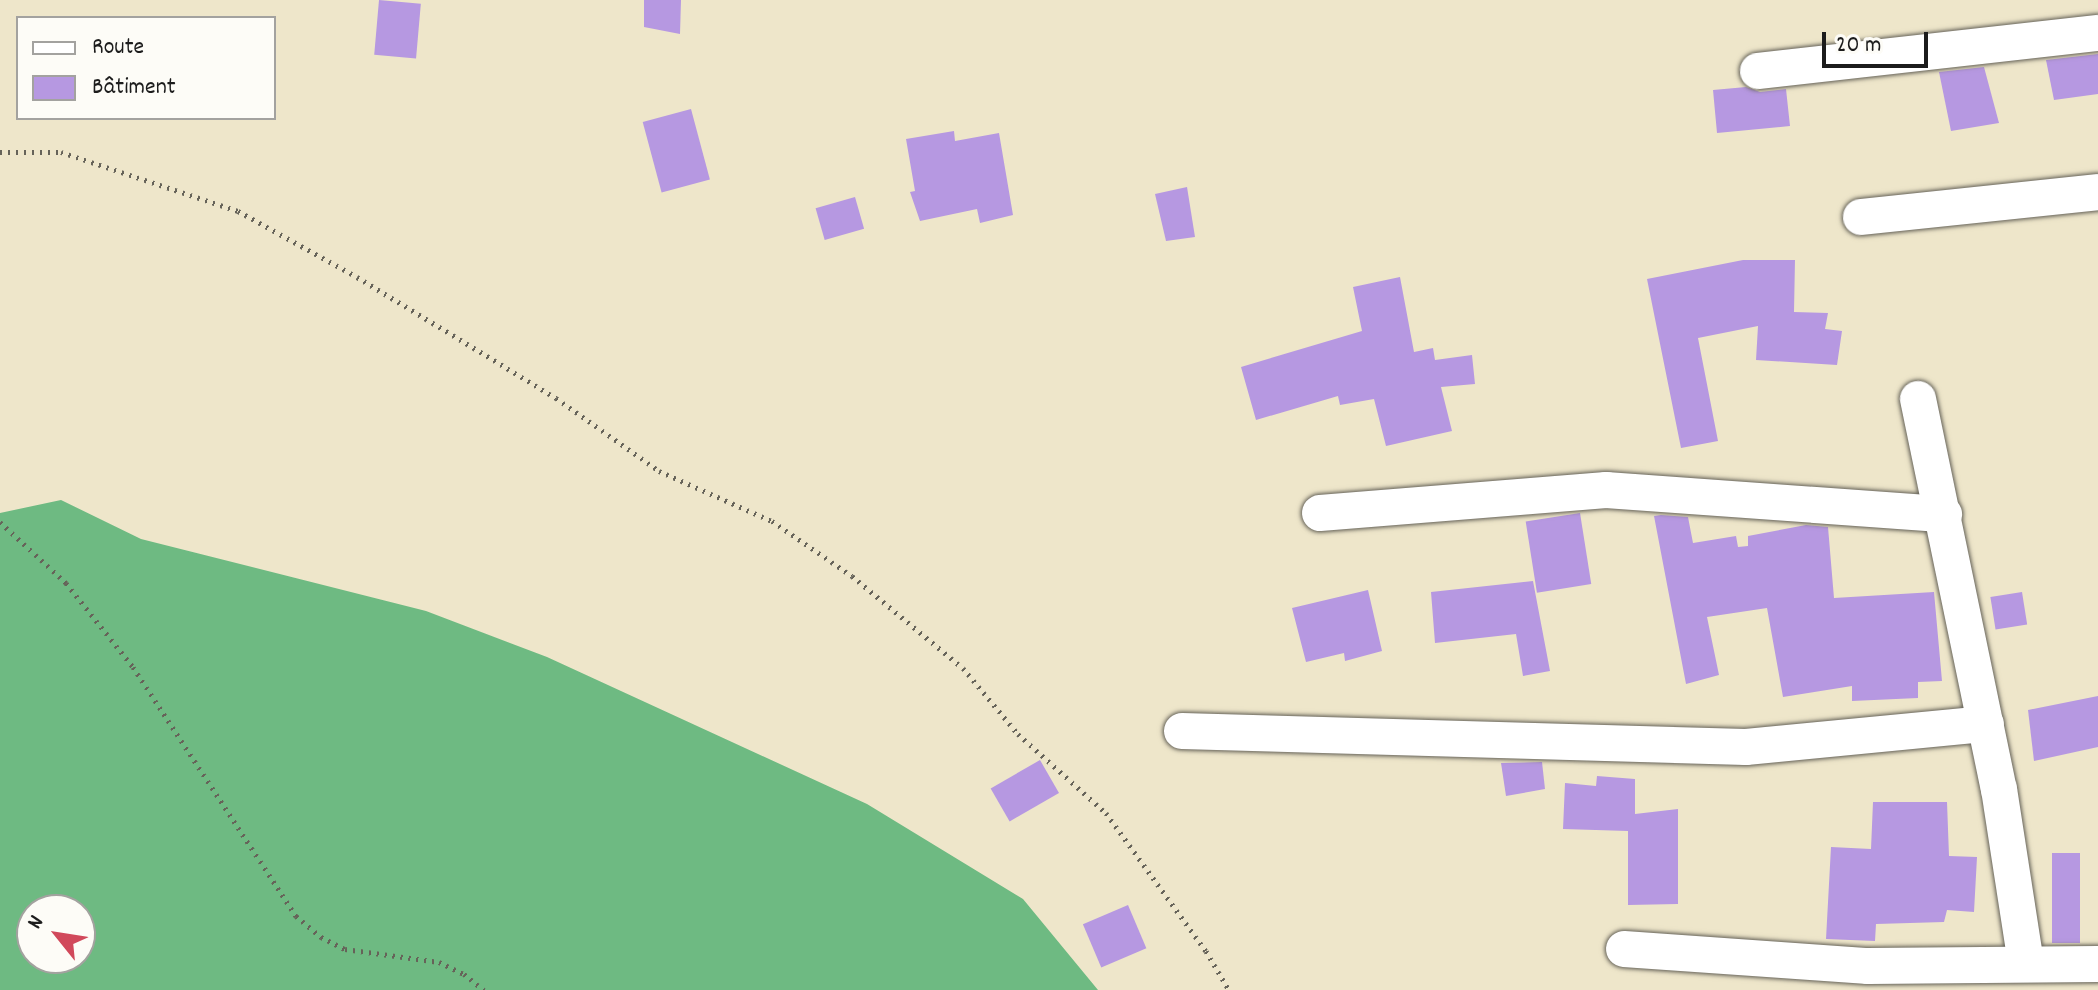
<!DOCTYPE html>
<html>
<head>
<meta charset="utf-8">
<style>
  body { margin:0 }
  #map { position:relative; width:2098px; height:990px; overflow:hidden; background:#eee6ca; font-family:Dekko,sans-serif }
  div>[style] { position:absolute }
  .forest>* { inset:0; background:#6eba82 }
  .building>* { inset:0; background:#b698e1; transform-origin:0 0 }
  .path>* { height:5px; margin-top:-2.5px; transform-origin:0; background:repeating-linear-gradient(90deg,#666359 0 2px,transparent 0 8px) }
  .roads { filter:drop-shadow(0 0 2px #666359) drop-shadow(0 0 2px #666359) }
  .minor>* { height:36px; margin:-18px; padding:0 18px; transform-origin:18px; border-radius:18px; background:#fff }
  span { translate:-50% -50%; white-space:nowrap; text-align:center; line-height:1.15; -webkit-text-stroke:6px #fdfcf7; paint-order:stroke }
  .legend { position:absolute; left:16px; top:16px; width:260px; height:104px; box-sizing:border-box; background:#fdfcf7; border:2px solid #a3a29f; margin:0; padding:10px 14px; list-style:none; font-size:24px; color:#1c1c1c }
  .legend li { display:flex; align-items:center; gap:16px; height:40px }
  .legend b { width:40px; border:2px solid #a3a29f }
  .north { position:absolute; left:16px; top:894px; width:80px; height:80px; box-sizing:border-box; background:#fdfcf7; border:2px solid #a3a29f; border-radius:50%; rotate:300deg; font-size:22px; font-weight:700; line-height:32px; text-align:center; color:#1c1c1c }
  .north::after { content:''; display:block; margin:auto; width:28px; height:36px; background:#d1495b; clip-path:polygon(50% 0,100% 100%,50% 72%,0 100%) }
  .scale { position:absolute; left:1822px; top:32px; width:106px; height:36px; box-sizing:border-box; border:4px solid #1c1c1c; border-top:0; padding-left:10px; font-size:24px; line-height:28px; white-space:nowrap; color:#1c1c1c; -webkit-text-stroke:6px #fdfcf7; paint-order:stroke }
</style>
</head>
<body>
<div id="map">
  <div class="forest">
    <div style="clip-path:polygon(evenodd,61px 500px,141px 539px,426px 611px,547px 657px,867px 804px,1023px 899px,1098px 990px,0 990px,0 513px,61px 500px,32px 910px,80px 910px,80px 958px,32px 958px,32px 910px)"></div>
  </div>
  <div class="building">
    <div style="left:379px;top:0;width:42px;height:55px;rotate:5deg"></div>
    <div style="clip-path:polygon(644px 0,681px 0,680px 34px,644px 27px)"></div>
    <div style="clip-path:polygon(2098px 54px,2098px 94px,2054px 100px,2046px 60px)"></div>
    <div style="clip-path:polygon(1984px 67px,1999px 123px,1951px 131px,1939px 72px)"></div>
    <div style="clip-path:polygon(1746px 87px,1760px 92px,1786px 89px,1790px 126px,1717px 133px,1713px 90px)"></div>
    <div style="left:691px;top:109px;width:73px;height:50px;rotate:75deg"></div>
    <div style="clip-path:polygon(954px 131px,955px 141px,999px 133px,1013px 215px,980px 223px,977px 209px,920px 221px,910px 192px,915px 191px,906px 139px)"></div>
    <div style="clip-path:polygon(1187px 187px,1195px 237px,1166px 241px,1155px 194px)"></div>
    <div style="left:855px;top:197px;width:33px;height:41px;rotate:74deg"></div>
    <div style="clip-path:polygon(1743px 260px,1795px 260px,1794px 312px,1828px 313px,1825px 329px,1842px 331px,1837px 365px,1756px 360px,1758px 326px,1698px 338px,1718px 441px,1681px 448px,1647px 279px)"></div>
    <div style="clip-path:polygon(1400px 277px,1414px 352px,1433px 348px,1435px 360px,1472px 355px,1475px 384px,1441px 387px,1452px 431px,1386px 446px,1374px 399px,1340px 405px,1338px 396px,1256px 420px,1241px 367px,1362px 331px,1353px 287px)"></div>
    <div style="left:1580px;top:513px;width:72px;height:55px;rotate:81deg"></div>
    <div style="clip-path:polygon(1661px 515px,1688px 517px,1693px 543px,1736px 536px,1738px 547px,1748px 546px,1748px 536px,1806px 525px,1828px 527px,1834px 598px,1934px 592px,1942px 681px,1918px 682px,1918px 698px,1852px 701px,1852px 686px,1783px 697px,1767px 608px,1707px 617px,1719px 675px,1686px 684px,1654px 516px)"></div>
    <div style="clip-path:polygon(1533px 581px,1550px 671px,1523px 676px,1516px 634px,1435px 643px,1431px 592px)"></div>
    <div style="clip-path:polygon(1368px 590px,1382px 651px,1345px 661px,1344px 653px,1306px 662px,1292px 608px)"></div>
    <div style="left:2022px;top:592px;width:33px;height:32px;rotate:81deg"></div>
    <div style="clip-path:polygon(2098px 696px,2098px 747px,2034px 761px,2028px 710px)"></div>
    <div style="left:1040px;top:760px;width:38px;height:57px;rotate:60deg"></div>
    <div style="clip-path:polygon(1542px 762px,1545px 789px,1506px 796px,1501px 763px)"></div>
    <div style="clip-path:polygon(1597px 776px,1635px 779px,1635px 814px,1678px 809px,1678px 904px,1628px 905px,1628px 831px,1563px 829px,1565px 783px,1596px 786px)"></div>
    <div style="clip-path:polygon(1873px 802px,1947px 802px,1949px 856px,1977px 857px,1974px 912px,1947px 910px,1944px 922px,1876px 924px,1875px 941px,1826px 939px,1831px 847px,1871px 849px)"></div>
    <div style="left:2080px;top:853px;width:90px;height:28px;rotate:90deg"></div>
    <div style="left:1128px;top:905px;width:47px;height:49px;rotate:67deg"></div>
  </div>
  <div class="path">
    <div style="left:0;top:152px;width:61px"></div>
    <div style="left:61px;top:152px;width:187px;rotate:18.4deg"></div>
    <div style="left:238px;top:211px;width:136px;rotate:29deg"></div>
    <div style="left:357px;top:277px;width:233px;rotate:31.3deg"></div>
    <div style="left:556px;top:398px;width:126px;rotate:35.3deg"></div>
    <div style="left:659px;top:471px;width:124px;rotate:23.9deg"></div>
    <div style="left:772px;top:521px;width:97px;rotate:34.5deg"></div>
    <div style="left:852px;top:576px;width:144px;rotate:39.7deg"></div>
    <div style="left:963px;top:668px;width:86px;rotate:50.2deg"></div>
    <div style="left:1018px;top:734px;width:118px;rotate:41.9deg"></div>
    <div style="left:1106px;top:813px;width:170px;rotate:54.1deg"></div>
    <div style="left:1206px;top:951px;width:45px;rotate:59.5deg"></div>
    <div style="left:0;top:522px;width:90px;rotate:42.7deg"></div>
    <div style="left:66px;top:583px;width:107px;rotate:51.4deg"></div>
    <div style="left:133px;top:667px;width:298px;rotate:56.8deg"></div>
    <div style="left:296px;top:916px;width:33px;rotate:40deg"></div>
    <div style="left:321px;top:937px;width:27px;rotate:27deg"></div>
    <div style="left:345px;top:949px;width:95px;rotate:7.9deg"></div>
    <div style="left:439px;top:962px;width:28px;rotate:26deg"></div>
    <div style="left:464px;top:974px;width:26px;rotate:39deg"></div>
  </div>
  <div class="roads">
    <div class="minor">
      <div style="left:1758px;top:71px;width:342px;rotate:-6.4deg"></div>
      <div style="left:1861px;top:217px;width:238px;rotate:-6deg"></div>
      <div style="left:1918px;top:399px;width:398px;rotate:78.3deg"></div>
      <div style="left:1999px;top:789px;width:176px;rotate:81.2deg"></div>
      <div style="left:1320px;top:513px;width:287px;rotate:-4.6deg"></div>
      <div style="left:1606px;top:490px;width:339px;rotate:4.1deg"></div>
      <div style="left:1182px;top:731px;width:564px;rotate:1.62deg"></div>
      <div style="left:1746px;top:747px;width:241px;rotate:-5.5deg"></div>
      <div style="left:1624px;top:949px;width:245px;rotate:4deg"></div>
      <div style="left:1868px;top:966px;width:230px;rotate:-0.5deg"></div>
    </div>
  </div>
  <ul class="legend">
  <li><b style="height:10px;background:#fff"></b>Route</li>
  <li><b style="height:22px;background:#b698e1"></b>Bâtiment</li>
  </ul>
  <div class="north">N</div>
  <div class="scale">20 m</div>
</div>
</body>
</html>
